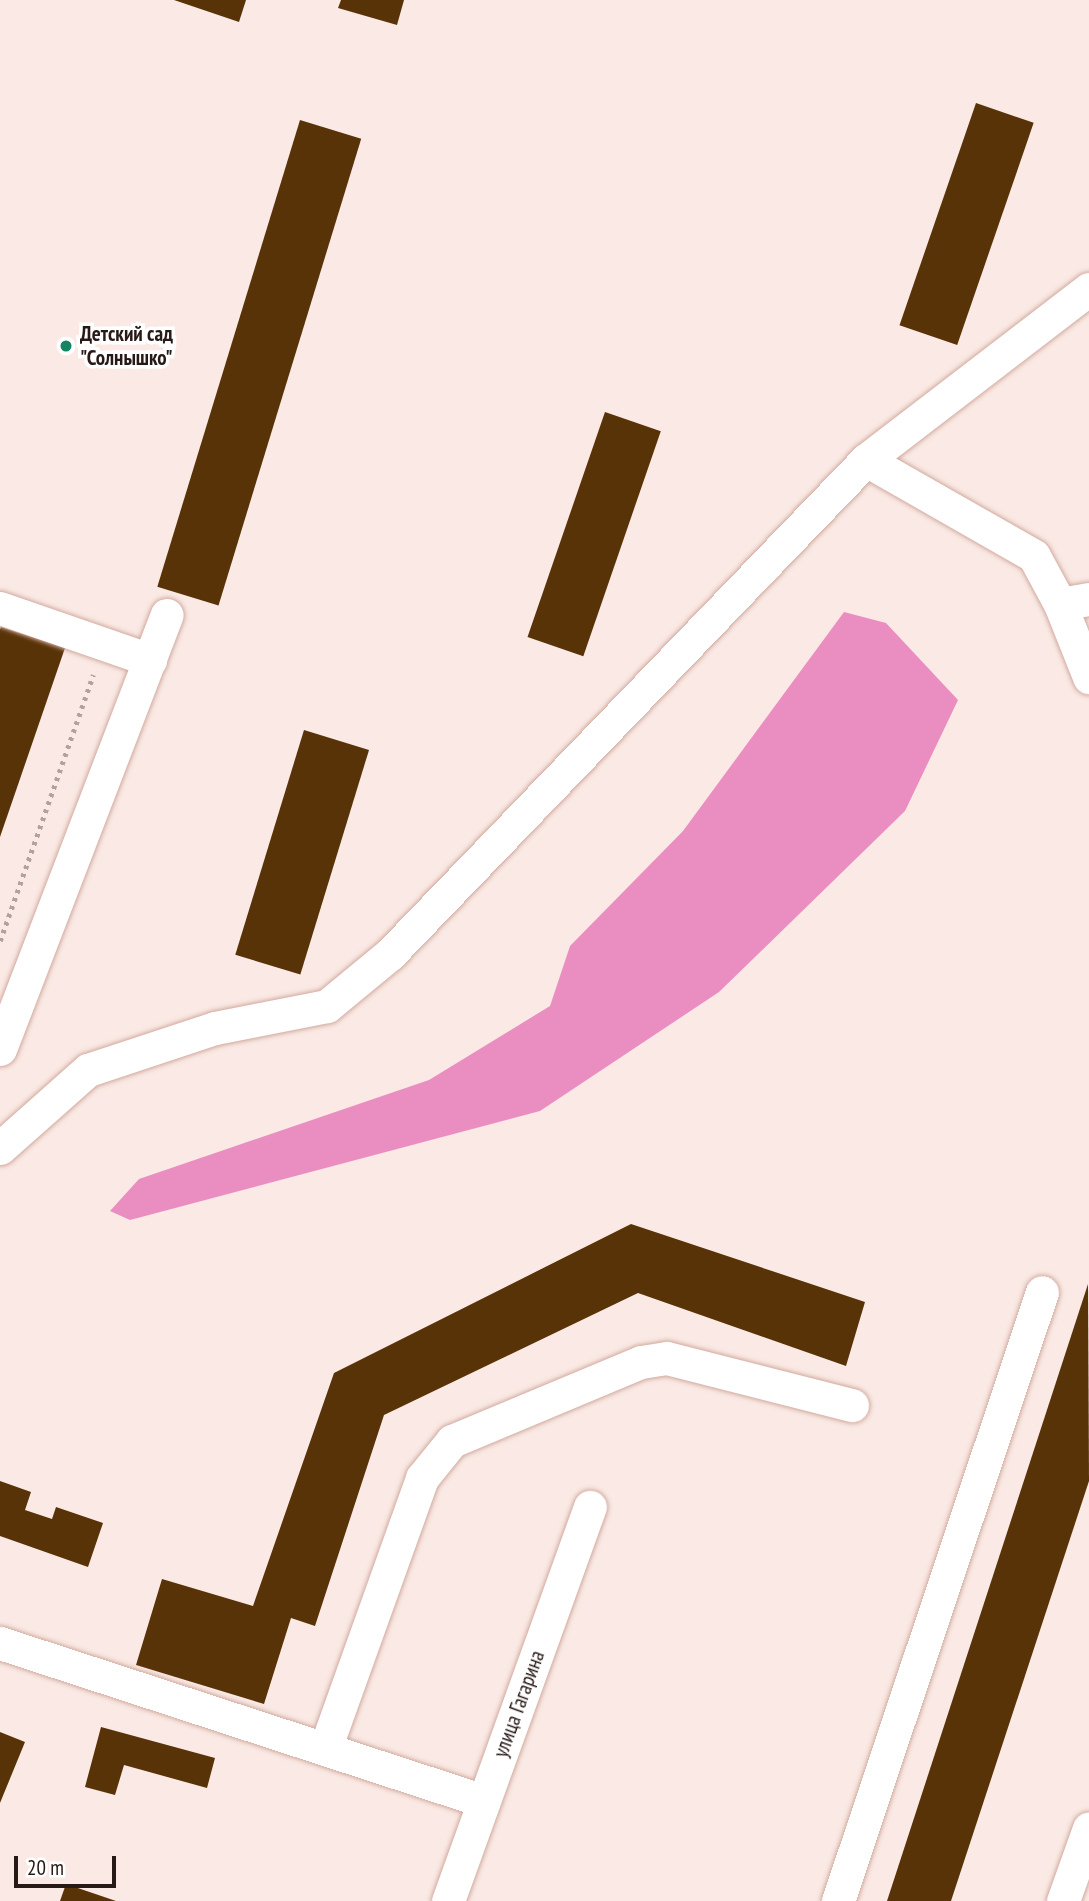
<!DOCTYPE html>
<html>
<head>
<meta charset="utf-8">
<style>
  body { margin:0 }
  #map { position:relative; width:1089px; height:1901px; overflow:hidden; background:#fae9e4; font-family:"PT Sans Narrow",sans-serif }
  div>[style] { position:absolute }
  .water>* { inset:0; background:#ea8ec1 }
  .building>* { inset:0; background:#593308; transform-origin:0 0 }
  .path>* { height:4.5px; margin-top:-2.25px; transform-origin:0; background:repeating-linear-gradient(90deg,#b2a29e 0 3.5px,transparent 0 8.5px) }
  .roads { filter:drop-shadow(0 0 2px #d1aa9f) drop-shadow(0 0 2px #d1aa9f) }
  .minor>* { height:33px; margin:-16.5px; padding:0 16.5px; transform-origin:16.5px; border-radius:16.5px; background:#fff }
  .dots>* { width:19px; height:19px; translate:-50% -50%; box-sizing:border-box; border:4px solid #fff; border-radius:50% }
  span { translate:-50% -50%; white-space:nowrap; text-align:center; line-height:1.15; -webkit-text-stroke:7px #fff; paint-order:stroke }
  .poi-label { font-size:21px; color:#271915; font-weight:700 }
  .left { translate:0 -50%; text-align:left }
  .street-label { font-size:21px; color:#271915 }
  .scale { position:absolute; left:14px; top:1856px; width:102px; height:32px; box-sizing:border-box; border:4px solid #271915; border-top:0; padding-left:9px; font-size:21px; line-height:24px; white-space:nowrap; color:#271915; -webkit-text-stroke:5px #fff; paint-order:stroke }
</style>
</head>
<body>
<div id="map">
  <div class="water">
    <div style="clip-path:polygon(844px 612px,886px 623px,958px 700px,905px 811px,719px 992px,540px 1111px,130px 1220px,110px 1211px,139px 1179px,429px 1080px,550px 1006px,570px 946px,683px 831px)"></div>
  </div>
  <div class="building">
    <div style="clip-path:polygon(174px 0,246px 0,239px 22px)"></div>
    <div style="clip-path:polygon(341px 0,404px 0,397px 25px,338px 8px)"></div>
    <div style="left:976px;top:103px;width:61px;height:235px;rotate:19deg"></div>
    <div style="left:300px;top:120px;width:64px;height:488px;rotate:17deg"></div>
    <div style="left:605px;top:412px;width:59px;height:238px;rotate:19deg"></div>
    <div style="clip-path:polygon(1px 627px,65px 648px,0 837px,0 629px)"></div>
    <div style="left:304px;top:730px;width:68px;height:235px;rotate:17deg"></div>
    <div style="clip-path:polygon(631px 1224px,865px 1302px,846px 1366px,638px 1293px,384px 1415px,315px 1626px,291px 1618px,264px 1704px,136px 1665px,162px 1579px,253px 1606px,334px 1373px)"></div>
    <div style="clip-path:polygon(1088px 1284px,1089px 1481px,951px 1901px,887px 1901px)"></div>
    <div style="clip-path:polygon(0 1481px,31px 1492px,25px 1510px,52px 1519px,56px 1507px,103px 1523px,88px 1567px,0 1536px)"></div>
    <div style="clip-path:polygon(101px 1727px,215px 1758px,207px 1788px,124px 1765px,115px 1795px,85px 1787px)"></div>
    <div style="clip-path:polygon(0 1732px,25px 1742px,0 1803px)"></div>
    <div style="clip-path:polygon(66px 1884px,116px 1901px,60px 1901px)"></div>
  </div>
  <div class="path">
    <div style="left:0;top:941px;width:282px;rotate:-70.7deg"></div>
  </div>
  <div class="roads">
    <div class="minor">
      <div style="left:866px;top:460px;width:193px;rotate:29.7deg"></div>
      <div style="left:1034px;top:556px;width:55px;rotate:61.6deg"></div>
      <div style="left:1060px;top:604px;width:29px;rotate:-10deg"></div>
      <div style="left:1060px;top:604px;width:79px;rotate:68.3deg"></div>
      <div style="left:0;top:608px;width:159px;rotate:19.1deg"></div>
      <div style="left:0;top:1049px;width:465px;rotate:-69deg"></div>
      <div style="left:0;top:1148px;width:118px;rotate:-41.6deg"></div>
      <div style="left:88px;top:1070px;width:134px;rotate:-18.3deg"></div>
      <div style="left:215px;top:1028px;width:114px;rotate:-11.1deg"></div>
      <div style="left:327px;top:1006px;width:82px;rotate:-39.5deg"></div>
      <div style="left:390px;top:954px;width:686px;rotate:-46.06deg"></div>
      <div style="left:866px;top:460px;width:281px;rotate:-37.5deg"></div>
      <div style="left:0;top:1643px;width:509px;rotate:18.08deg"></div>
      <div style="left:325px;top:1749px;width:288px;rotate:-70.3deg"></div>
      <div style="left:422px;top:1478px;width:48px;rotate:-51deg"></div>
      <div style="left:452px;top:1441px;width:205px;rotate:-22.7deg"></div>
      <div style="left:641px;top:1362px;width:26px;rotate:-9deg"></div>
      <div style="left:667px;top:1358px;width:191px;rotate:14.3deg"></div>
      <div style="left:448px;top:1901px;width:419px;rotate:-70.2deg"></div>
      <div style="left:838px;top:1901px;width:642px;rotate:-71.48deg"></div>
      <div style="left:1063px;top:1901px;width:77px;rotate:-70.4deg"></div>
    </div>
  </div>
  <div class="dots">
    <div style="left:66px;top:346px;background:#148462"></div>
  </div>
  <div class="poi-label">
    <span class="left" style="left:80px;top:346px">Детский сад<br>"Солнышко"</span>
  </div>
  <div class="street-label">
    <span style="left:519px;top:1704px;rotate:-70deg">улица Гагарина</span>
  </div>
  <div class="scale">20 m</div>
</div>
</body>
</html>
